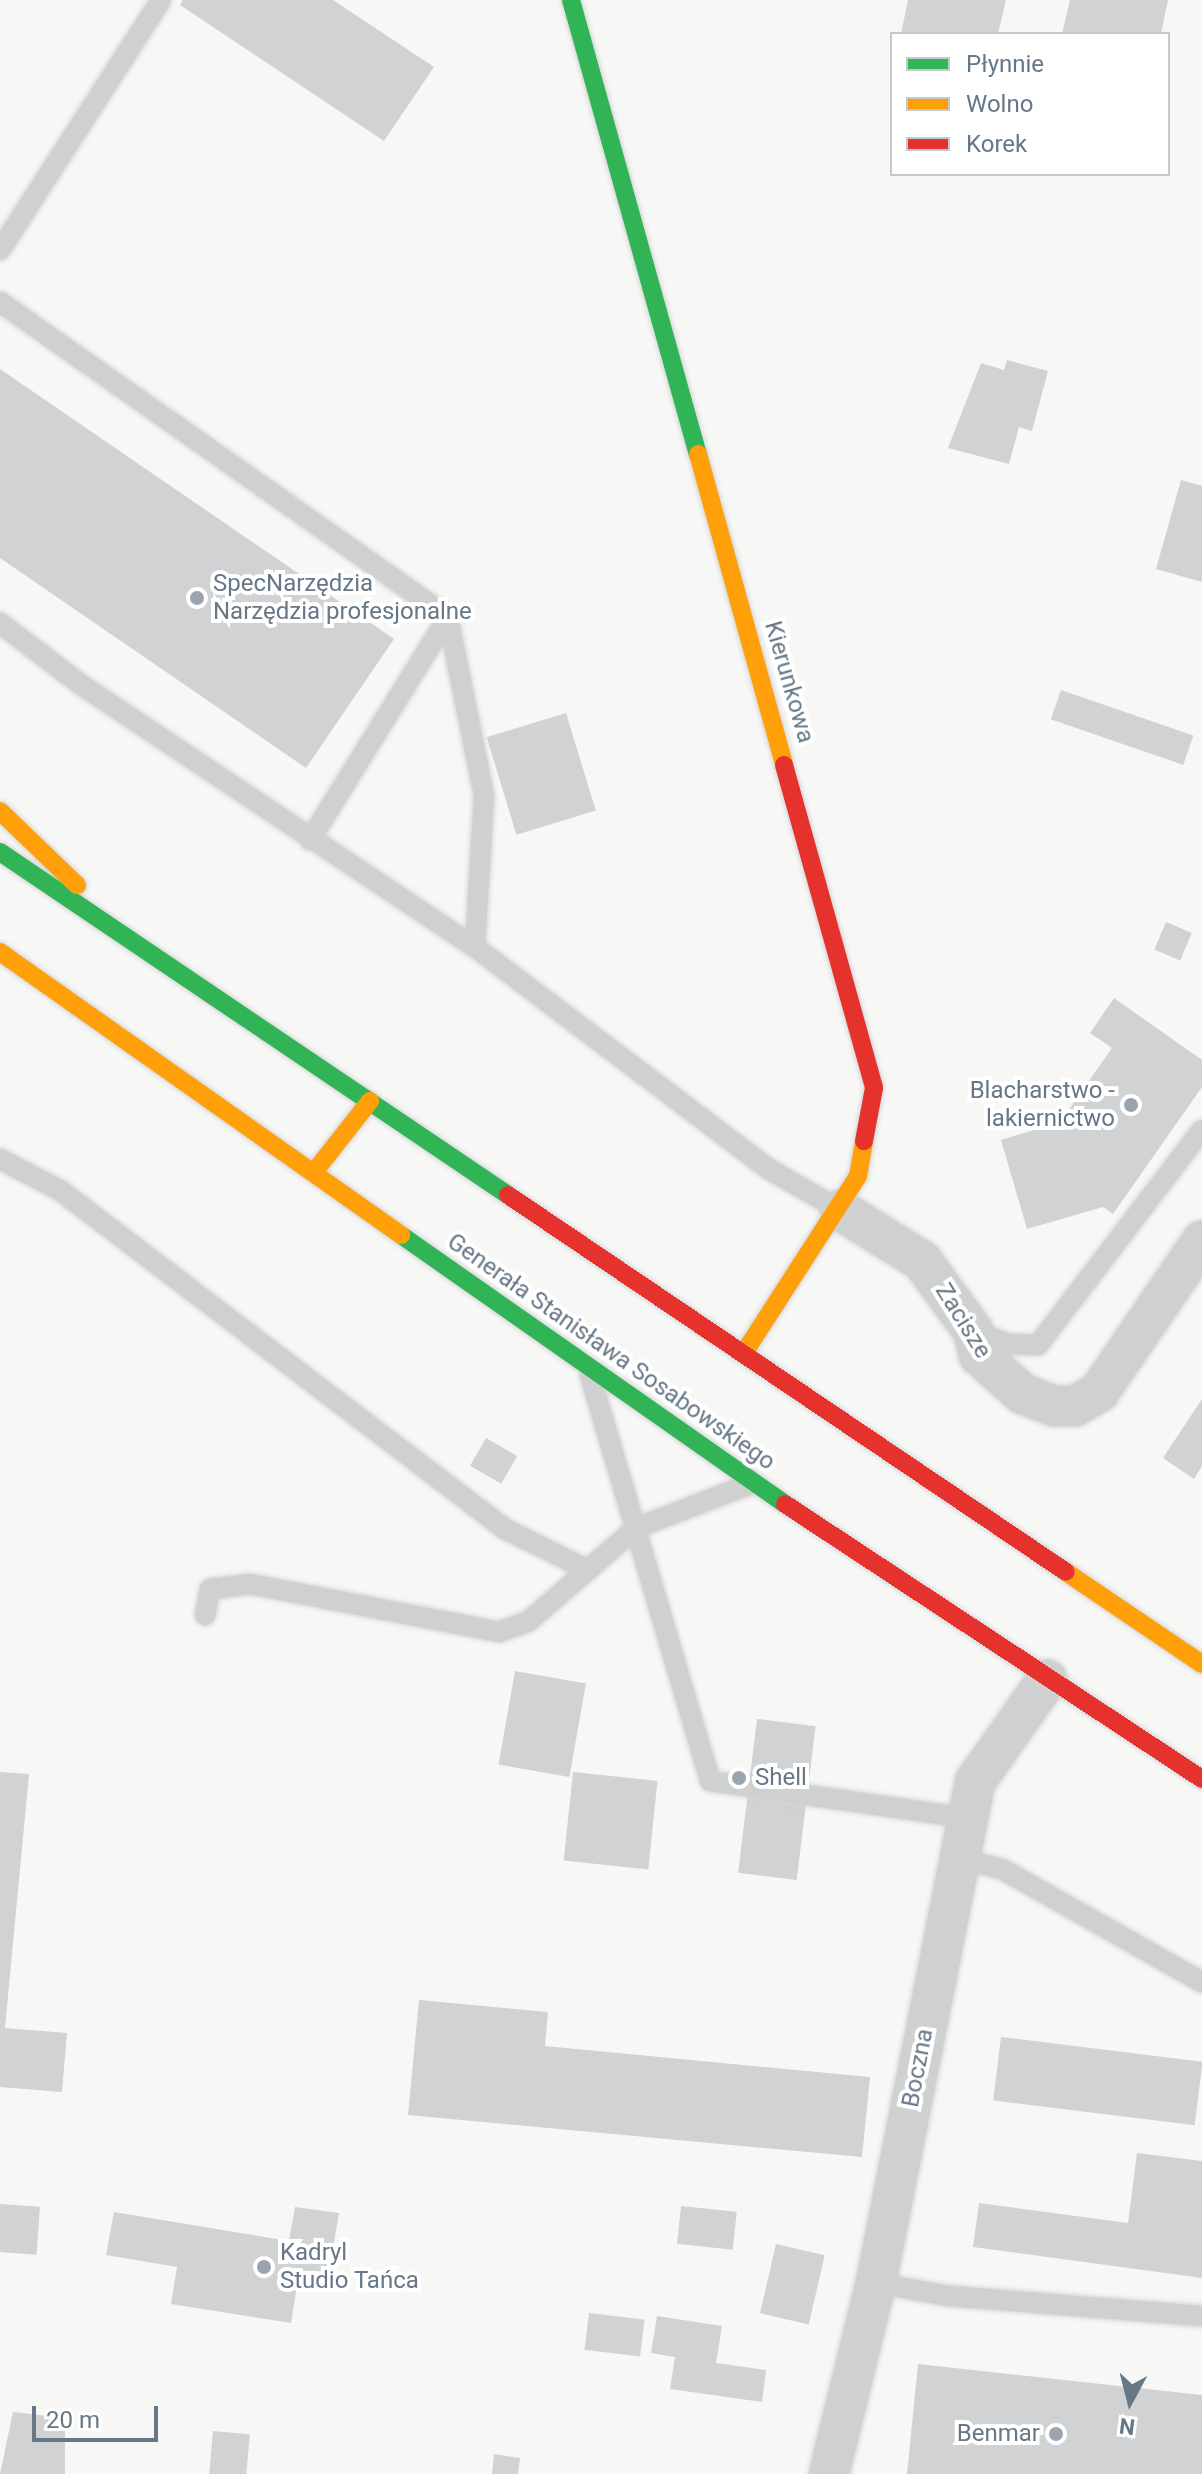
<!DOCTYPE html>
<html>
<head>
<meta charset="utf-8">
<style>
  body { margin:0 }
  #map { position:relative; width:1202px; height:2474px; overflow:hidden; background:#f7f7f6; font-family:Roboto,sans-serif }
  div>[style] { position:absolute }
  .building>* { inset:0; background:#d0d2d3; transform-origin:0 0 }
  .roads { filter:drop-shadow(0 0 2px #d4d5d6) drop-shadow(0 0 2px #d4d5d6) }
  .lane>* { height:20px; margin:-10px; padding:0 10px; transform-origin:10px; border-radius:10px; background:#cfd1d1 }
  .street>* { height:40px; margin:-20px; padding:0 20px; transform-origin:20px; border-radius:20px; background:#cfd1d1 }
  .fast>* { height:18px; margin:-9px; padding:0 9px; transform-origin:9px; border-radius:9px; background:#30b455 }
  .slow>* { height:18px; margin:-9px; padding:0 9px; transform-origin:9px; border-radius:9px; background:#ff9f0a }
  .jam>* { height:18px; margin:-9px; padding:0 9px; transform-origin:9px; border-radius:9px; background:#e5322d }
  .dots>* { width:22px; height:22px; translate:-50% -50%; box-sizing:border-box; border:4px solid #fff; border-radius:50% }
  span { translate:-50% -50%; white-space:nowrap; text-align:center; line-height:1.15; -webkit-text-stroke:8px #fff; paint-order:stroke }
  .poi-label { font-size:24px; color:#667787 }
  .left { translate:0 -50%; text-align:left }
  .right { translate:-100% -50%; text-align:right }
  .street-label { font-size:24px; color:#667787 }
  .legend { position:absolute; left:890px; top:32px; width:280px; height:144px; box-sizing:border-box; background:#fff; border:2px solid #c2c9cf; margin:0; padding:10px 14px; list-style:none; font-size:24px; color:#667787 }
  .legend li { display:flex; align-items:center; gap:16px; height:40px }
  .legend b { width:40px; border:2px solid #c2c9cf }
  .north { position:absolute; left:1090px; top:2362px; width:80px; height:80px; -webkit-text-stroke:6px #fff; paint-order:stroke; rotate:187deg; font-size:22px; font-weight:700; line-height:32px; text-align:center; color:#667787 }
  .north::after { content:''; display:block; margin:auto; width:28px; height:36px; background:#667787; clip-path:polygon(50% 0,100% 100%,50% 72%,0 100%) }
  .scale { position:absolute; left:32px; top:2406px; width:126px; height:36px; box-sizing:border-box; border:4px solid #667787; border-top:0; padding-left:10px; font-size:24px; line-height:28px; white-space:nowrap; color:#667787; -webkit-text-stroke:6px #fff; paint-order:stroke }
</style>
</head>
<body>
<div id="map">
  <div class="building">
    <div style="clip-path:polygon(183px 0,333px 0,434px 67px,384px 141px,180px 5px)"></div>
    <div style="clip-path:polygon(908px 0,1006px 0,998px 34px,901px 34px)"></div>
    <div style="clip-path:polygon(1070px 0,1168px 0,1161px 34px,1062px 34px)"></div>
    <div style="clip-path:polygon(1007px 360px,1048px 371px,1032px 431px,1019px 427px,1009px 464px,948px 448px,981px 363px,1004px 370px)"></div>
    <div style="clip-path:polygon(0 369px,394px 639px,306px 768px,0 558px)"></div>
    <div style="clip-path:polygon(1181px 480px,1202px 486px,1202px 582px,1156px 569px)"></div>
    <div style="left:1061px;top:690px;width:140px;height:31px;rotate:19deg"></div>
    <div style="left:566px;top:713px;width:102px;height:83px;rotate:73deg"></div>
    <div style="left:1166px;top:922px;width:28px;height:30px;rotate:23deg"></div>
    <div style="clip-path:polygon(1114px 998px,1202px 1060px,1202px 1087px,1113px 1214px,1103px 1207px,1027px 1229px,1001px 1140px,1060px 1122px,1112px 1048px,1090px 1033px)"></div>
    <div style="clip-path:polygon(1202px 1399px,1202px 1466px,1194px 1479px,1163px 1458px)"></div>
    <div style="left:486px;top:1438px;width:36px;height:32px;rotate:30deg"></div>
    <div style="left:515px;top:1671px;width:72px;height:95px;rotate:10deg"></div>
    <div style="left:757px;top:1719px;width:59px;height:155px;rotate:7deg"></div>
    <div style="clip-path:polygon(0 1772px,29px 1774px,5px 2028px,67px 2033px,62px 2092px,0 2087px)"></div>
    <div style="left:573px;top:1772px;width:85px;height:89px;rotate:6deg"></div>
    <div style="clip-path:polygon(419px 2000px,548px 2012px,545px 2046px,870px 2077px,862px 2157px,408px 2115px)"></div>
    <div style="left:1001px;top:2037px;width:203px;height:64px;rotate:7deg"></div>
    <div style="clip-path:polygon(1137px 2153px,1202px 2161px,1202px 2278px,973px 2247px,979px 2203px,1128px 2223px)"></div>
    <div style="left:0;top:2204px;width:40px;height:48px;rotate:4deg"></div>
    <div style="left:681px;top:2206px;width:56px;height:38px;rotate:6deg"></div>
    <div style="clip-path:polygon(295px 2207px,339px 2213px,326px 2290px,297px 2286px,291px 2323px,171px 2304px,177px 2267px,106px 2255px,114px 2212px,289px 2241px)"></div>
    <div style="left:776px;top:2244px;width:50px;height:71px;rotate:13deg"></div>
    <div style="left:589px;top:2313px;width:56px;height:37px;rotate:7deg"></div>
    <div style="clip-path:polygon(657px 2316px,722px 2326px,716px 2363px,766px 2370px,762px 2402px,670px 2389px,675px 2357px,651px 2353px)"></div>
    <div style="clip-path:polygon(918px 2364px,1202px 2395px,1202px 2474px,907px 2474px)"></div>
    <div style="clip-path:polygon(13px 2412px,65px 2418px,65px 2474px,0 2474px)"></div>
    <div style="left:213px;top:2431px;width:37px;height:43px;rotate:5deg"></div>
    <div style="clip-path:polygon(494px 2454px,520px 2458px,518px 2474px,492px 2474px)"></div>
  </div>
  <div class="roads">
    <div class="lane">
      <div style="left:0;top:250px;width:297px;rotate:-57.2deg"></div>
      <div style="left:0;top:302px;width:548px;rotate:35.11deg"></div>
      <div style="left:448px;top:617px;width:183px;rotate:78.6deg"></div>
      <div style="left:484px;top:796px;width:151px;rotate:93.4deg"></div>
      <div style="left:0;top:623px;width:101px;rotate:37.3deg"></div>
      <div style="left:80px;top:684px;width:475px;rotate:33.7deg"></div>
      <div style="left:475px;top:947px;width:366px;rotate:37.1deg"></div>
      <div style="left:767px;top:1168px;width:84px;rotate:29.9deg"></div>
      <div style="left:310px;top:840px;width:262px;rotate:-58.2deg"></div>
      <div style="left:0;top:1159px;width:69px;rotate:27.7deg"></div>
      <div style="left:61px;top:1191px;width:558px;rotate:37.28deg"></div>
      <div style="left:505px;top:1529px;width:93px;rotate:26.3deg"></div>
      <div style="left:973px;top:1331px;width:37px;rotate:20deg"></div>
      <div style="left:1008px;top:1344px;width:30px;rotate:2deg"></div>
      <div style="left:1038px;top:1345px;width:270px;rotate:-52.7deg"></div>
      <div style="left:590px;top:1375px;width:423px;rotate:73.5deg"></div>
      <div style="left:710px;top:1781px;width:259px;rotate:8.2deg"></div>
      <div style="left:205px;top:1615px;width:26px;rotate:-79deg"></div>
      <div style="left:210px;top:1589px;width:40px;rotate:-7.1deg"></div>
      <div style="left:250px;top:1584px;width:254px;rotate:10.9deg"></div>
      <div style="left:499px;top:1632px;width:32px;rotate:-20deg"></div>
      <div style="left:529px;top:1621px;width:142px;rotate:-41deg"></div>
      <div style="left:636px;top:1528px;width:125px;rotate:-21deg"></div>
      <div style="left:957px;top:1858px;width:46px;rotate:13.7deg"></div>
      <div style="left:1002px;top:1869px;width:230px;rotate:29.5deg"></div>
      <div style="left:876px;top:2283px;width:74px;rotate:10.1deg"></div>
      <div style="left:949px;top:2296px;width:254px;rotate:4.5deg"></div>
    </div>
    <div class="street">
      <div style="left:840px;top:1210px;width:97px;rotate:31.9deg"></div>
      <div style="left:922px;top:1261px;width:87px;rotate:53.9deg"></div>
      <div style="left:973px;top:1331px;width:25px;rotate:76deg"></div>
      <div style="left:979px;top:1355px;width:59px;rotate:41.6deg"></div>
      <div style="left:1023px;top:1394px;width:33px;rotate:21deg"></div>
      <div style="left:1054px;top:1406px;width:21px"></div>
      <div style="left:1075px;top:1406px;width:28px;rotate:-30deg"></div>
      <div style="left:1099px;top:1392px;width:183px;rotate:-55.7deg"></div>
      <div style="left:829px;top:2474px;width:197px;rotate:-76.2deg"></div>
      <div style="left:876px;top:2283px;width:511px;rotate:-78.82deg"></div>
      <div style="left:975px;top:1782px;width:125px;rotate:-54.8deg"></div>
    </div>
    <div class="fast">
      <div style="left:571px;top:0;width:471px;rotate:74.4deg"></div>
      <div style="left:0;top:852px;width:613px;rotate:34.03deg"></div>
      <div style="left:401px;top:1235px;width:469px;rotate:35deg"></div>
    </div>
    <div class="slow">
      <div style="left:698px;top:454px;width:323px;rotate:74.5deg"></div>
      <div style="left:0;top:811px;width:107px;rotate:43.9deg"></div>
      <div style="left:0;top:952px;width:491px;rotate:35.2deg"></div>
      <div style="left:315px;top:1171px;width:89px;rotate:-51.8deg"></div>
      <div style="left:744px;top:1353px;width:211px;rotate:-57.2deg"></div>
      <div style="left:858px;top:1176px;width:36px;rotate:-80deg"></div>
      <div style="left:1066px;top:1572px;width:164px;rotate:34.1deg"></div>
    </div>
    <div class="jam">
      <div style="left:784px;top:765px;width:335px;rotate:74.4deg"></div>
      <div style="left:874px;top:1088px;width:54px;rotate:100.7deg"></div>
      <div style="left:508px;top:1195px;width:673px;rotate:34.04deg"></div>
      <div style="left:785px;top:1504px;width:500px;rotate:33.4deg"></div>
    </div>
  </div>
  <div class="dots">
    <div style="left:197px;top:598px;background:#99a4ae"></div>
    <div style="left:1131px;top:1105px;background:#99a4ae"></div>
    <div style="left:739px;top:1778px;background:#99a4ae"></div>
    <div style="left:264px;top:2267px;background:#99a4ae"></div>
    <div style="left:1056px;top:2434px;background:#99a4ae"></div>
  </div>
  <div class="poi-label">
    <span class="left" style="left:213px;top:598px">SpecNarzędzia<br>Narzędzia profesjonalne</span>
    <span class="right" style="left:1115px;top:1105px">Blacharstwo -<br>lakiernictwo</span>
    <span class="left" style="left:755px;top:1778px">Shell</span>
    <span class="left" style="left:280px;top:2267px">Kadryl<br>Studio Tańca</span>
    <span class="right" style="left:1040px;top:2434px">Benmar</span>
  </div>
  <div class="street-label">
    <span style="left:789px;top:682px;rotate:74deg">Kierunkowa</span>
    <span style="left:963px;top:1321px;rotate:58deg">Zacisze</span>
    <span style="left:611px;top:1352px;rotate:35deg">Generała Stanisława Sosabowskiego</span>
    <span style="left:918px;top:2068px;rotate:-79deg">Boczna</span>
  </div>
  <ul class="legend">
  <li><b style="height:10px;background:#30b455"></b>Płynnie</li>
  <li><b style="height:10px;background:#ff9f0a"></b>Wolno</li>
  <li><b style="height:10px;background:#e5322d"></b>Korek</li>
  </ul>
  <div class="north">N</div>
  <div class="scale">20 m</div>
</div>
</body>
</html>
